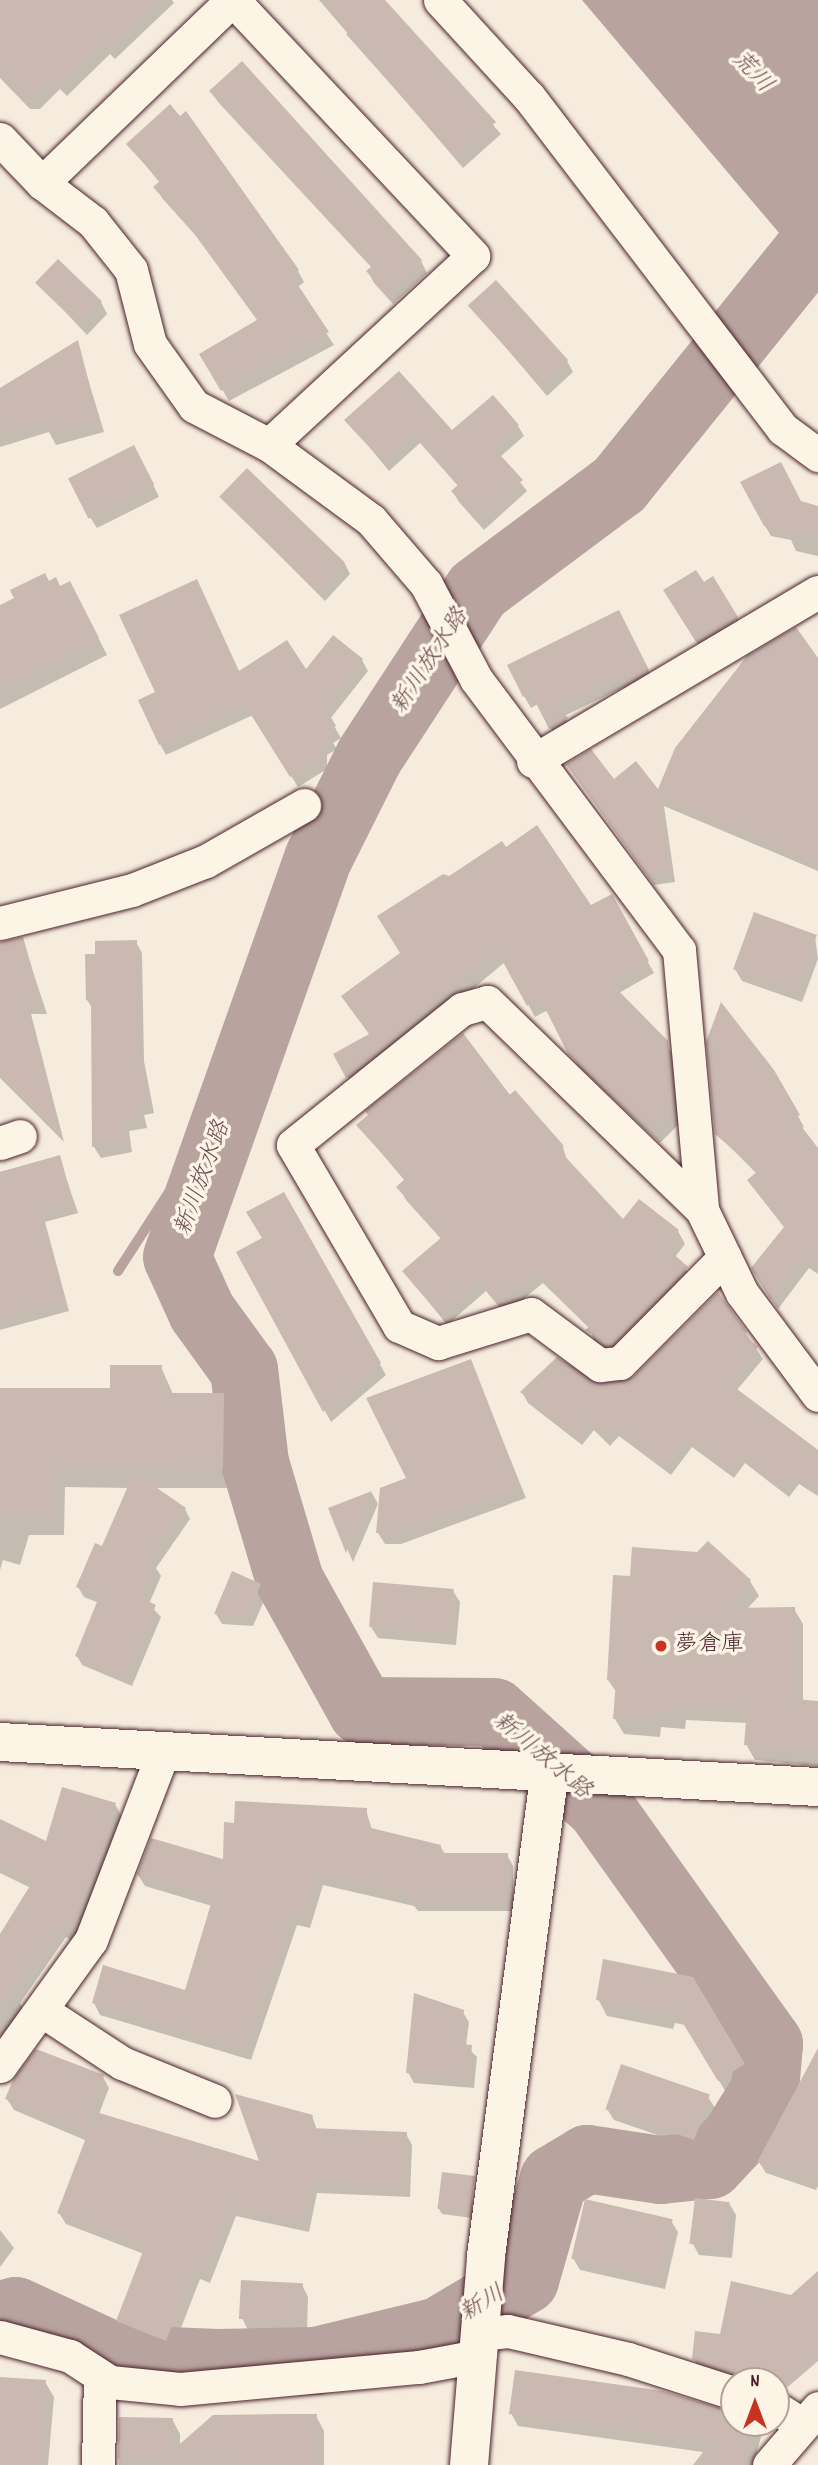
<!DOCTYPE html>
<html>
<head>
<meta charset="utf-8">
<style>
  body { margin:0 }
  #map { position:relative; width:818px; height:2465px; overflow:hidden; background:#f5ecde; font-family:Dekko,"Klee One",sans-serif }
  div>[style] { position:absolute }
  .water>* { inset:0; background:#b8a39e }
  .shadow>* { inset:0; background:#0003; transform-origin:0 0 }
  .stream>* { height:10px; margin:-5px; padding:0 5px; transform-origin:5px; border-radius:5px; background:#b8a39e }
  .river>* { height:68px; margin:-34px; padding:0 34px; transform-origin:34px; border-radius:34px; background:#b8a39e }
  .building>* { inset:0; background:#cab9b1; transform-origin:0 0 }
  .roads { filter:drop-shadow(0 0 2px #4a1f2b) drop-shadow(0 0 2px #4a1f2b) }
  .minor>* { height:33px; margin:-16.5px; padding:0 16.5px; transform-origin:16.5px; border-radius:16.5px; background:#fcf5e5 }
  .tertiary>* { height:38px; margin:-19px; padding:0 19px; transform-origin:19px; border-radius:19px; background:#fcf5e5 }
  .dots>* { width:19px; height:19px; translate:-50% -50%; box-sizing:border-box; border:4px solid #fcf5e5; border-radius:50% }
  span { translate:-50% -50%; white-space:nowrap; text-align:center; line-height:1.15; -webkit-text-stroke:7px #fcf5e5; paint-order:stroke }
  .poi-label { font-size:23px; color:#4a1f2b }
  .left { translate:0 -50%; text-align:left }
  .water-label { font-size:24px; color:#704d53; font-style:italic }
  .north { position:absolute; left:720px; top:2367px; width:70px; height:70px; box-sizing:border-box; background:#fcf5e5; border:2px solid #b59f9b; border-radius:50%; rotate:0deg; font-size:19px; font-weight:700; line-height:28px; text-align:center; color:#4a1f2b }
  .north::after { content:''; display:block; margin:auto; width:24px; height:32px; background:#c8321e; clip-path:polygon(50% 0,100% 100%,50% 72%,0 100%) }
</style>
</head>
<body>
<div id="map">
  <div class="water">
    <div style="clip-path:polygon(582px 0,818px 0,818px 279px)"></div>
  </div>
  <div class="shadow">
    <div style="clip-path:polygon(31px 0,172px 0,174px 3px,115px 59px,110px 54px,67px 96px,60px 89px,40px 109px,30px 109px,0 78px,0 51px)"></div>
    <div style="clip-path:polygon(319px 0,383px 0,501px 134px,463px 168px)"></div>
    <div style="clip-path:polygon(242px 63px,421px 261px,427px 273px,393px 304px,374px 283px,368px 272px,372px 268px,218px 102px,211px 91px)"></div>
    <div style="clip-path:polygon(185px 114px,298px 271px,304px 282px,297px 288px,334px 345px,229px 401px,202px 355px,259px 321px,197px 237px,162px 198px,156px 187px,160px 183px,128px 144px)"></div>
    <div style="clip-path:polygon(38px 283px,101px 302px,107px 314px,87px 335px)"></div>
    <div style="clip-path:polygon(470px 305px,567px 361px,573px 372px,547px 396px)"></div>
    <div style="clip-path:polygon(77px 343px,104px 432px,56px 445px,49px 432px,0 447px,0 390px)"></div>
    <div style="clip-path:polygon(347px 420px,452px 433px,518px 426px,524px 436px,500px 457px,527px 491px,484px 530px,459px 502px,453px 492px,459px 487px,420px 443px,389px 471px)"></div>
    <div style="clip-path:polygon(140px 458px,159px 497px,97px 528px,90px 517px)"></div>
    <div style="clip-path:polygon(221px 497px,344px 562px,350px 574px,325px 601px)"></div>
    <div style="clip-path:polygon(800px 503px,818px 507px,818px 556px,796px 551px,791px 540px,771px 536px,765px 526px)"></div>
    <div style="left:713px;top:579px;width:59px;height:47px;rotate:58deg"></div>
    <div style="clip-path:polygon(49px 583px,79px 600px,107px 655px,0 709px,0 607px)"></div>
    <div style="clip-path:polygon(625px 624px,654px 682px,630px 696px,624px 687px,564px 716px,573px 730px,557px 740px,538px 704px,531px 708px,524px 696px)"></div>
    <div style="clip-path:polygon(362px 660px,368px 671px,330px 719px,341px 738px,333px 743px,337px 749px,327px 755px,327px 769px,298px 787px,253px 715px,166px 755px,160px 744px,240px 673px,306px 672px)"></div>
    <div style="clip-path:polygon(818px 701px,818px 871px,664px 806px,675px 882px,654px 885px,575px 776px,658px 793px)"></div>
    <div style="clip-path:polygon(505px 849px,591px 907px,611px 896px,654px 973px,619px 993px,674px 1055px,680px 1123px,660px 1143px,578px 1066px,548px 1010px,535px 1017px,505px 962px,354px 1088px,335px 1055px,370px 1035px,402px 954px,450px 878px)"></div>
    <div style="clip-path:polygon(815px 937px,818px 959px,802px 1002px,742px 981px,735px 969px)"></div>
    <div style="clip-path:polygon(22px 939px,47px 1014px,31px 1014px,64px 1142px,0 1078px,0 945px)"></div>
    <div style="clip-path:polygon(136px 942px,142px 953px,144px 1061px,154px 1113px,144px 1115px,147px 1128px,129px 1131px,132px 1152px,101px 1158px,94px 1147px,92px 1008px,87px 1000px,97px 956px)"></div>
    <div style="clip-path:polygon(773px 1071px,804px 1127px,801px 1129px,818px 1151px,818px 1274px,809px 1268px,778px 1309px,760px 1282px,785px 1228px,749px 1181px,757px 1174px,716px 1133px)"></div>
    <div style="clip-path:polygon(515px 1093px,563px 1147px,567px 1161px,623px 1222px,678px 1231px,685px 1244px,675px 1257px,694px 1280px,619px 1356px,595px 1343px,590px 1329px,543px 1283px,505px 1314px,486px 1291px,447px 1325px,405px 1271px,442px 1240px,406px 1200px,399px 1187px,405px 1181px,359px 1126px)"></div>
    <div style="clip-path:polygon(59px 1157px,78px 1213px,45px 1222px,69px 1311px,0 1330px,0 1172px)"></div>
    <div style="clip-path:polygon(283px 1194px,386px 1375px,331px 1422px,238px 1253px,264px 1239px)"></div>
    <div style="clip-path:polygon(745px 1332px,763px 1359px,736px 1391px,818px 1452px,818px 1496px,799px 1484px,789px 1497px,745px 1463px,734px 1478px,692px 1447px,671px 1475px,619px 1436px,610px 1446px,594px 1430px,582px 1445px,528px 1403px,522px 1392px,634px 1379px)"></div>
    <div style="clip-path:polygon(470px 1361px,526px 1498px,401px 1544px,385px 1544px,378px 1533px,382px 1489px,408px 1479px)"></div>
    <div style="clip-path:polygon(161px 1367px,173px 1394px,223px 1394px,234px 1414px,234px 1488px,153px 1488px,185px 1509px,190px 1519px,156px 1568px,161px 1576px,149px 1604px,161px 1617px,132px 1686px,82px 1665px,77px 1656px,99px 1603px,84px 1597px,78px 1587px,103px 1548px,129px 1488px,65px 1487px,64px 1535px,29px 1535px,20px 1565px,3px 1560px,0 1570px,0 1390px,112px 1390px)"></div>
    <div style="clip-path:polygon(372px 1493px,378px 1504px,353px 1562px,330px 1509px)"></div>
    <div style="clip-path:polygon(750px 1581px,759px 1596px,747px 1609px,794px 1609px,803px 1624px,803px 1702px,818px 1703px,818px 1766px,755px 1760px,746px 1744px,747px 1723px,686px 1720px,685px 1729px,661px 1727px,660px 1737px,624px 1734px,615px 1719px,617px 1693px,608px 1680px)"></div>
    <div style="clip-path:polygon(260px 1585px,266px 1596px,253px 1626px,222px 1624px,216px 1614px)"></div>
    <div style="clip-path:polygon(453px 1591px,460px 1602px,456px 1645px,378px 1638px,371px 1627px)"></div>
    <div style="clip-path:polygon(115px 1804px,122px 1817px,78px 1945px,66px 1937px,20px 2003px,24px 2011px,0 2045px,0 1938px,31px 1888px,0 1873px,0 1821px,47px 1844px)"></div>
    <div style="clip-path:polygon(366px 1810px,372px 1830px,440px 1846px,445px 1854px,507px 1855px,513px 1866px,513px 1911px,418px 1911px,414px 1906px,323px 1885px,310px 1928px,297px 1925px,251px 2060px,100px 2015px,94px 2003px,186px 1992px,212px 1906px,145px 1886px,138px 1875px,224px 1861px)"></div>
    <div style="clip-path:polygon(692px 1978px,753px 2082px,729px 2097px,685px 2025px,675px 2023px,673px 2029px,607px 2016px,598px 1999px)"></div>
    <div style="clip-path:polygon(462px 2011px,469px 2022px,466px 2046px,477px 2057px,474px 2088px,414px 2083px,408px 2072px)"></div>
    <div style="clip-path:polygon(103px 2077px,109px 2088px,99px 2114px,262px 2164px,312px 2116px,317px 2130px,406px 2134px,412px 2145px,410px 2197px,317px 2193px,309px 2232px,236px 2216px,210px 2283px,200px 2279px,172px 2351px,124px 2332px,118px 2321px,144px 2254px,66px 2224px,59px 2213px,87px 2141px,14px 2110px,7px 2099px)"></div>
    <div style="clip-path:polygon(818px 2083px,818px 2186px,816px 2190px,766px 2173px,759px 2162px)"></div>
    <div style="clip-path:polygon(708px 2097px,715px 2108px,701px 2150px,614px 2120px,607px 2109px)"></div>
    <div style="clip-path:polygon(473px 2178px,472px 2218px,442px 2214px,439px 2209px)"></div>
    <div style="clip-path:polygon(729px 2203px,736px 2215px,732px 2258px,699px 2255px,693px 2244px)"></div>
    <div style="clip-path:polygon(671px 2221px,678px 2232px,665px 2289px,580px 2270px,573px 2258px)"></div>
    <div style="clip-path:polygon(0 2230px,14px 2248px,0 2267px)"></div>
    <div style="clip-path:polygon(302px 2285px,308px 2297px,307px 2332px,248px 2330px,242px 2318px)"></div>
    <div style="clip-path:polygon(789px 2296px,776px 2383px,734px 2381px,702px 2372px,694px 2359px,722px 2336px)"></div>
    <div style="clip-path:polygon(0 2379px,45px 2382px,54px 2397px,48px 2465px,0 2465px)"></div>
    <div style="clip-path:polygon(734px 2412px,734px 2423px,765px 2423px,753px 2465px,693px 2465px,703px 2452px,518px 2426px,511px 2413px)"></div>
    <div style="clip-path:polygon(316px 2416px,324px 2431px,324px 2465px,119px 2465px,120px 2418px,172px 2419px,180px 2434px,180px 2447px)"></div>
  </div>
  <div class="stream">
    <div style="left:118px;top:1271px;width:114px;rotate:-57.1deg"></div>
    <div style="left:180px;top:1175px;width:35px;rotate:-25deg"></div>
  </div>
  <div class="river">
    <div style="left:769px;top:2044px;width:291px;rotate:-125.5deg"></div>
    <div style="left:600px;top:1807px;width:142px;rotate:-138.1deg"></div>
    <div style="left:494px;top:1712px;width:132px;rotate:-179.6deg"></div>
    <div style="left:362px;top:1711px;width:149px;rotate:-119deg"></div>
    <div style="left:290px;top:1581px;width:123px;rotate:-106.5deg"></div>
    <div style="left:255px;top:1463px;width:94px;rotate:-96.7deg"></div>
    <div style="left:244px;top:1370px;width:72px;rotate:-125.9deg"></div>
    <div style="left:202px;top:1312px;width:60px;rotate:-114.4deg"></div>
    <div style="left:177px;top:1257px;width:424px;rotate:-70.5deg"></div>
    <div style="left:319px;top:857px;width:112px;rotate:-63.4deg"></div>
    <div style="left:369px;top:757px;width:199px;rotate:-56.9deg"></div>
    <div style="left:478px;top:590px;width:176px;rotate:-36.7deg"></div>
    <div style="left:619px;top:485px;width:317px;rotate:-51.1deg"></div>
    <div style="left:0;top:2315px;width:16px;rotate:-14deg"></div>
    <div style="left:16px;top:2311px;width:115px;rotate:24.8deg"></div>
    <div style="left:120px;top:2359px;width:97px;rotate:2.4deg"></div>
    <div style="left:217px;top:2363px;width:99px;rotate:-1.2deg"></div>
    <div style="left:316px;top:2361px;width:127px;rotate:-13.7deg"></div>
    <div style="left:439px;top:2331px;width:100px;rotate:-30.7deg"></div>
    <div style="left:525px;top:2280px;width:105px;rotate:-74deg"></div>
    <div style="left:554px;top:2179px;width:39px;rotate:-31deg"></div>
    <div style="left:587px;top:2159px;width:75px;rotate:8.5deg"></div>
    <div style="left:661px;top:2170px;width:49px;rotate:-5.8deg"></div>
    <div style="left:710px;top:2165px;width:37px;rotate:-47deg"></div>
    <div style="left:735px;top:2138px;width:57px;rotate:-58deg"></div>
    <div style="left:765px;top:2090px;width:46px;rotate:-85deg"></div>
  </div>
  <div class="building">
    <div style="clip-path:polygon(0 0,159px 0,108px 49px,103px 44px,59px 86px,53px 79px,27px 104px,0 75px)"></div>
    <div style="clip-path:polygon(322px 0,385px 0,496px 122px,456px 158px,346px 34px,350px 31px)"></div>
    <div style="clip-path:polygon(242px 61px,422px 260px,386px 293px,366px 271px,372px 266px,209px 91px)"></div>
    <div style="clip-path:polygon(170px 104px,180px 116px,186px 111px,299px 270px,292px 276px,329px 332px,221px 391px,199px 354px,257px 320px,188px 225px,153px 187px,160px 181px,126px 144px)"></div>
    <div style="left:58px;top:259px;width:61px;height:33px;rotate:44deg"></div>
    <div style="left:496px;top:280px;width:108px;height:38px;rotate:48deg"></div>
    <div style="clip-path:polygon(78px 340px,98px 418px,47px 432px,43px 418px,0 433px,0 388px)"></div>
    <div style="clip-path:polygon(399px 371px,452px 430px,493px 395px,519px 425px,493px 447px,523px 480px,477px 520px,451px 491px,458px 485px,413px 434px,382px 461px,344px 420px)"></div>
    <div style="left:134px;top:445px;width:45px;height:74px;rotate:63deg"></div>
    <div style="clip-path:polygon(781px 462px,801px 501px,818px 506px,818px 539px,764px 526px,740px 482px)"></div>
    <div style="left:247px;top:468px;width:135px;height:40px;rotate:44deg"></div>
    <div style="clip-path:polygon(696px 570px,704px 582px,713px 576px,738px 617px,696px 642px,663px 590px)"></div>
    <div style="clip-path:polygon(45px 573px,49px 581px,56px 577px,60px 586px,70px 581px,99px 638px,0 688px,0 605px,14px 598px,10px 590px)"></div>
    <div style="clip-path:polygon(197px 579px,239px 671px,287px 640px,306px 669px,333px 635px,363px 659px,325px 707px,336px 726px,328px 731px,332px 738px,322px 744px,322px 758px,290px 777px,245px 705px,159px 745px,138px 700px,155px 692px,119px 615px)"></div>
    <div style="clip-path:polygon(619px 610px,649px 670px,622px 686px,617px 676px,557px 705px,568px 718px,549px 729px,531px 693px,523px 697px,507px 665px)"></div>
    <div style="clip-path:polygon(796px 627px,818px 658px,818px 863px,659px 796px,670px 871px,646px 874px,566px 764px,591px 749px,614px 779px,636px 761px,658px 789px,675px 748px,747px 656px)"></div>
    <div style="clip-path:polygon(537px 825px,591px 905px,612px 894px,649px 961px,610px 982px,668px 1041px,674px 1110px,652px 1132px,568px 1054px,540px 998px,527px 1006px,497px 951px,346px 1078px,333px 1054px,369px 1034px,341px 996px,400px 953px,377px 916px,443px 874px,449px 876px,502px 841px,506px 847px)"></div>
    <div style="left:754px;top:912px;width:67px;height:61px;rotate:20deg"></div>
    <div style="clip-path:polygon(23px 937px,42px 1003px,26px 1003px,60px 1135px,0 1075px,0 942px)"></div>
    <div style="clip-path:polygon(137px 940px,138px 1048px,149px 1102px,139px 1103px,141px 1117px,124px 1120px,126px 1140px,92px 1147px,91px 1000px,86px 1000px,85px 954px,95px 954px,95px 941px)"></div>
    <div style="clip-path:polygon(721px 1002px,774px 1070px,800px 1115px,795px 1118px,818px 1148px,818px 1269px,803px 1258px,771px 1300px,751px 1268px,784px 1227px,747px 1180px,758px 1171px,715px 1134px,706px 1042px)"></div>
    <div style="clip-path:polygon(463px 1033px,510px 1095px,515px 1090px,564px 1146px,559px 1150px,623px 1219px,639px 1199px,679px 1230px,666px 1247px,688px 1267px,611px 1345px,585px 1330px,590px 1326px,535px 1271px,497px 1303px,478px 1280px,438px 1313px,402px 1271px,442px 1237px,396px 1187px,405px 1179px,356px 1125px,368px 1115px,365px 1111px)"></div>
    <div style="clip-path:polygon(60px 1155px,73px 1202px,40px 1211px,64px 1299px,0 1317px,0 1172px)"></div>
    <div style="clip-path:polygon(284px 1192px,381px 1363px,323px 1412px,236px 1252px,262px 1238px,246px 1212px)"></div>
    <div style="clip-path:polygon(718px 1292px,747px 1332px,744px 1335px,758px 1347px,729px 1383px,818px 1450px,818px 1491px,793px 1474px,783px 1487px,738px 1454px,727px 1469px,686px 1438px,664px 1466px,613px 1426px,603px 1436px,587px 1421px,576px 1436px,520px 1392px,557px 1357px,601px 1384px,633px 1377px)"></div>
    <div style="clip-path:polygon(471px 1359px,521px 1487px,394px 1533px,376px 1533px,380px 1488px,406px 1478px,366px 1398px)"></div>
    <div style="clip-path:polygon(110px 1365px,162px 1365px,162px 1393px,224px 1393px,223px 1469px,54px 1468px,54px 1515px,0 1515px,0 1388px,110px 1388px)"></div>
    <div style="clip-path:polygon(134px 1472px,186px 1508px,148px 1561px,156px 1565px,142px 1598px,156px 1605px,126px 1677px,75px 1656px,99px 1597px,76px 1587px,95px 1543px,102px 1546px)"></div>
    <div style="clip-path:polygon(372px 1491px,346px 1553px,328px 1508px)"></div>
    <div style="clip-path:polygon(708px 1541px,751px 1580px,726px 1608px,795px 1607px,795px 1699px,818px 1701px,818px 1751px,744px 1745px,747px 1709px,678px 1705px,677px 1714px,653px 1712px,652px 1722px,613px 1719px,616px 1681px,607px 1680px,613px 1575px,630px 1576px,632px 1547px,697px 1552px)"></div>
    <div style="clip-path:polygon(232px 1571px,261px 1584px,248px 1617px,214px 1614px)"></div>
    <div style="left:373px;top:1582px;width:81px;height:45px;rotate:5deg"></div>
    <div style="clip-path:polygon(62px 1787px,116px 1803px,109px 1826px,114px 1827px,71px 1933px,58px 1926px,0 2007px,0 1934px,33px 1881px,0 1865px,0 1819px,46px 1841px)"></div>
    <div style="clip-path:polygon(235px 1801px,367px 1808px,367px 1827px,441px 1845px,441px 1853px,508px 1853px,508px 1901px,409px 1901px,410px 1895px,317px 1874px,304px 1918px,291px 1914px,244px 2049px,92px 2003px,103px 1965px,185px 1990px,213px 1897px,137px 1875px,151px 1838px,223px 1859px,224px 1822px,234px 1823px)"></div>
    <div style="clip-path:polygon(603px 1959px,693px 1977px,745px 2064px,718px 2081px,678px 2015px,596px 2000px)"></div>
    <div style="clip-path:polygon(414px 1993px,464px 2010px,460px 2044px,472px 2045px,469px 2078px,406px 2073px)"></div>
    <div style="clip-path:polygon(818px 2048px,818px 2163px,809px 2180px,757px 2162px)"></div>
    <div style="clip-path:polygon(36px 2049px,104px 2075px,82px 2131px,5px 2099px,13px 2080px)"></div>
    <div style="left:621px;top:2064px;width:94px;height:48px;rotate:19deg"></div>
    <div style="clip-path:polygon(235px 2094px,313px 2115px,309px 2128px,407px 2132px,404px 2187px,311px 2182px,303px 2222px,230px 2206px,204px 2273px,194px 2269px,166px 2341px,116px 2321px,145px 2246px,57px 2213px,96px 2112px,259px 2161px)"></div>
    <div style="left:442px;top:2172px;width:33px;height:37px;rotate:7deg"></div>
    <div style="left:695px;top:2198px;width:35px;height:46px;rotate:7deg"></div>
    <div style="left:585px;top:2199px;width:90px;height:61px;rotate:13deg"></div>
    <div style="clip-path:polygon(818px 2271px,818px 2361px,783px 2391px,776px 2389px,776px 2381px,749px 2381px,692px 2359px,695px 2331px,720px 2334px,731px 2281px,791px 2295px)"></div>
    <div style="left:241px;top:2280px;width:62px;height:39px;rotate:3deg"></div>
    <div style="clip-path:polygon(515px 2370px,663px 2391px,734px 2412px,734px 2423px,755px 2423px,743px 2465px,698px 2465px,716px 2443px,509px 2414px)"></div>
    <div style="clip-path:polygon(0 2377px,46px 2380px,40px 2465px,0 2465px)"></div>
    <div style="clip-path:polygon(284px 2414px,317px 2414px,316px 2465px,118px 2459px,119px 2417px,173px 2418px,172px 2451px,213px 2415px)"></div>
  </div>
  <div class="roads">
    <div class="minor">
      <div style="left:233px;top:0;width:351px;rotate:46.8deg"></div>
      <div style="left:473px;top:256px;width:278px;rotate:137.2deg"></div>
      <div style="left:440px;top:0;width:132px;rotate:47.5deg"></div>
      <div style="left:529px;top:97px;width:418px;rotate:52.6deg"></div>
      <div style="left:783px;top:429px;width:44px;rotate:36.6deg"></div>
      <div style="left:0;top:139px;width:61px;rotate:46.3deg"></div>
      <div style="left:42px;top:183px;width:64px;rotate:37.4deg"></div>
      <div style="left:93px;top:222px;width:61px;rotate:51.6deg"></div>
      <div style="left:131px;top:270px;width:76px;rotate:75.6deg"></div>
      <div style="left:150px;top:344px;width:76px;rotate:54.6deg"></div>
      <div style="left:194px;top:406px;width:85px;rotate:27.5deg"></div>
      <div style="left:269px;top:445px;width:127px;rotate:36.3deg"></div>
      <div style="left:371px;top:520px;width:84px;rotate:49.3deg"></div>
      <div style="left:426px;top:584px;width:107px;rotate:62.2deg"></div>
      <div style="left:476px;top:679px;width:339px;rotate:53.2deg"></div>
      <div style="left:679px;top:950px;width:261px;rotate:84.9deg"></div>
      <div style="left:702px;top:1210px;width:92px;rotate:64.3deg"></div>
      <div style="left:742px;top:1293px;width:127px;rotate:53.3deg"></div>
      <div style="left:42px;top:183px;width:264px;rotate:-43.9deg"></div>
      <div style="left:533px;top:761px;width:331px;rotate:-30.7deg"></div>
      <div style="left:0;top:923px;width:136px;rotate:-14deg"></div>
      <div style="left:132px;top:890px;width:79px;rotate:-21.4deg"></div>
      <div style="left:206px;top:861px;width:113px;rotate:-29.7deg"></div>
      <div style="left:0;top:1143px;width:21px;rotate:-19deg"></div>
      <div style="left:702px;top:1210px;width:299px;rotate:-135.9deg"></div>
      <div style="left:487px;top:1002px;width:26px;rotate:164deg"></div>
      <div style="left:462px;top:1009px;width:217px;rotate:141.2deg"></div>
      <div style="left:293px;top:1145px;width:210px;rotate:59.6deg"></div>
      <div style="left:399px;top:1326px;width:43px;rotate:23.6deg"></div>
      <div style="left:438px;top:1343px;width:97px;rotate:-17.3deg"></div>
      <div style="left:531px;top:1314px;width:86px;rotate:36.5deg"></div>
      <div style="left:600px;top:1365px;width:20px;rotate:-6deg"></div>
      <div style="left:620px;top:1363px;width:149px;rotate:-45.3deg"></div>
      <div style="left:41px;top:2010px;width:97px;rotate:33.2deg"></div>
      <div style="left:122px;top:2063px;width:100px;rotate:22.2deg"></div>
      <div style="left:0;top:2066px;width:155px;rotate:-54.2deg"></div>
      <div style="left:91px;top:1940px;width:204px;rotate:-69deg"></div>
      <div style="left:479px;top:2334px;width:29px;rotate:-6deg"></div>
      <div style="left:508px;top:2331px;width:123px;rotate:13.1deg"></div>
      <div style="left:628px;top:2359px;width:111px;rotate:17.8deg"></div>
      <div style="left:0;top:2337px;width:73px;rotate:15.2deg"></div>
      <div style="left:70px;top:2356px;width:48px;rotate:33deg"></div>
      <div style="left:110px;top:2382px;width:70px;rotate:5.7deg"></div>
      <div style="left:180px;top:2389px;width:240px;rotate:-5.3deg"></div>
      <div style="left:419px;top:2367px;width:60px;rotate:-10.6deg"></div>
      <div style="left:776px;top:2408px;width:31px;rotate:32deg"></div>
      <div style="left:98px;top:2465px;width:87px;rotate:-88.7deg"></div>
      <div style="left:769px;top:2465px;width:75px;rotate:-49.3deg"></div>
    </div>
    <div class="tertiary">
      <div style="left:0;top:1742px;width:819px;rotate:3.15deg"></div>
      <div style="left:469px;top:2465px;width:210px;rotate:-85.3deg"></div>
      <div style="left:486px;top:2256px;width:488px;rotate:-82.5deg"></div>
    </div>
  </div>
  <div class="dots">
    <div style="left:661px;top:1646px;background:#c8321e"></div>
  </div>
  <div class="poi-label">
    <span class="left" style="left:675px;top:1646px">夢倉庫</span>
  </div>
  <div class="water-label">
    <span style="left:751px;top:73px;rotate:47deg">荒川</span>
    <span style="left:431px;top:662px;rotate:-57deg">新川放水路</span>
    <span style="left:204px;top:1179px;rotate:-70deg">新川放水路</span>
    <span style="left:541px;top:1757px;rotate:40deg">新川放水路</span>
    <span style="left:483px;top:2305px;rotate:-31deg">新川</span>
  </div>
  <div class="north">N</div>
</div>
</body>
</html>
